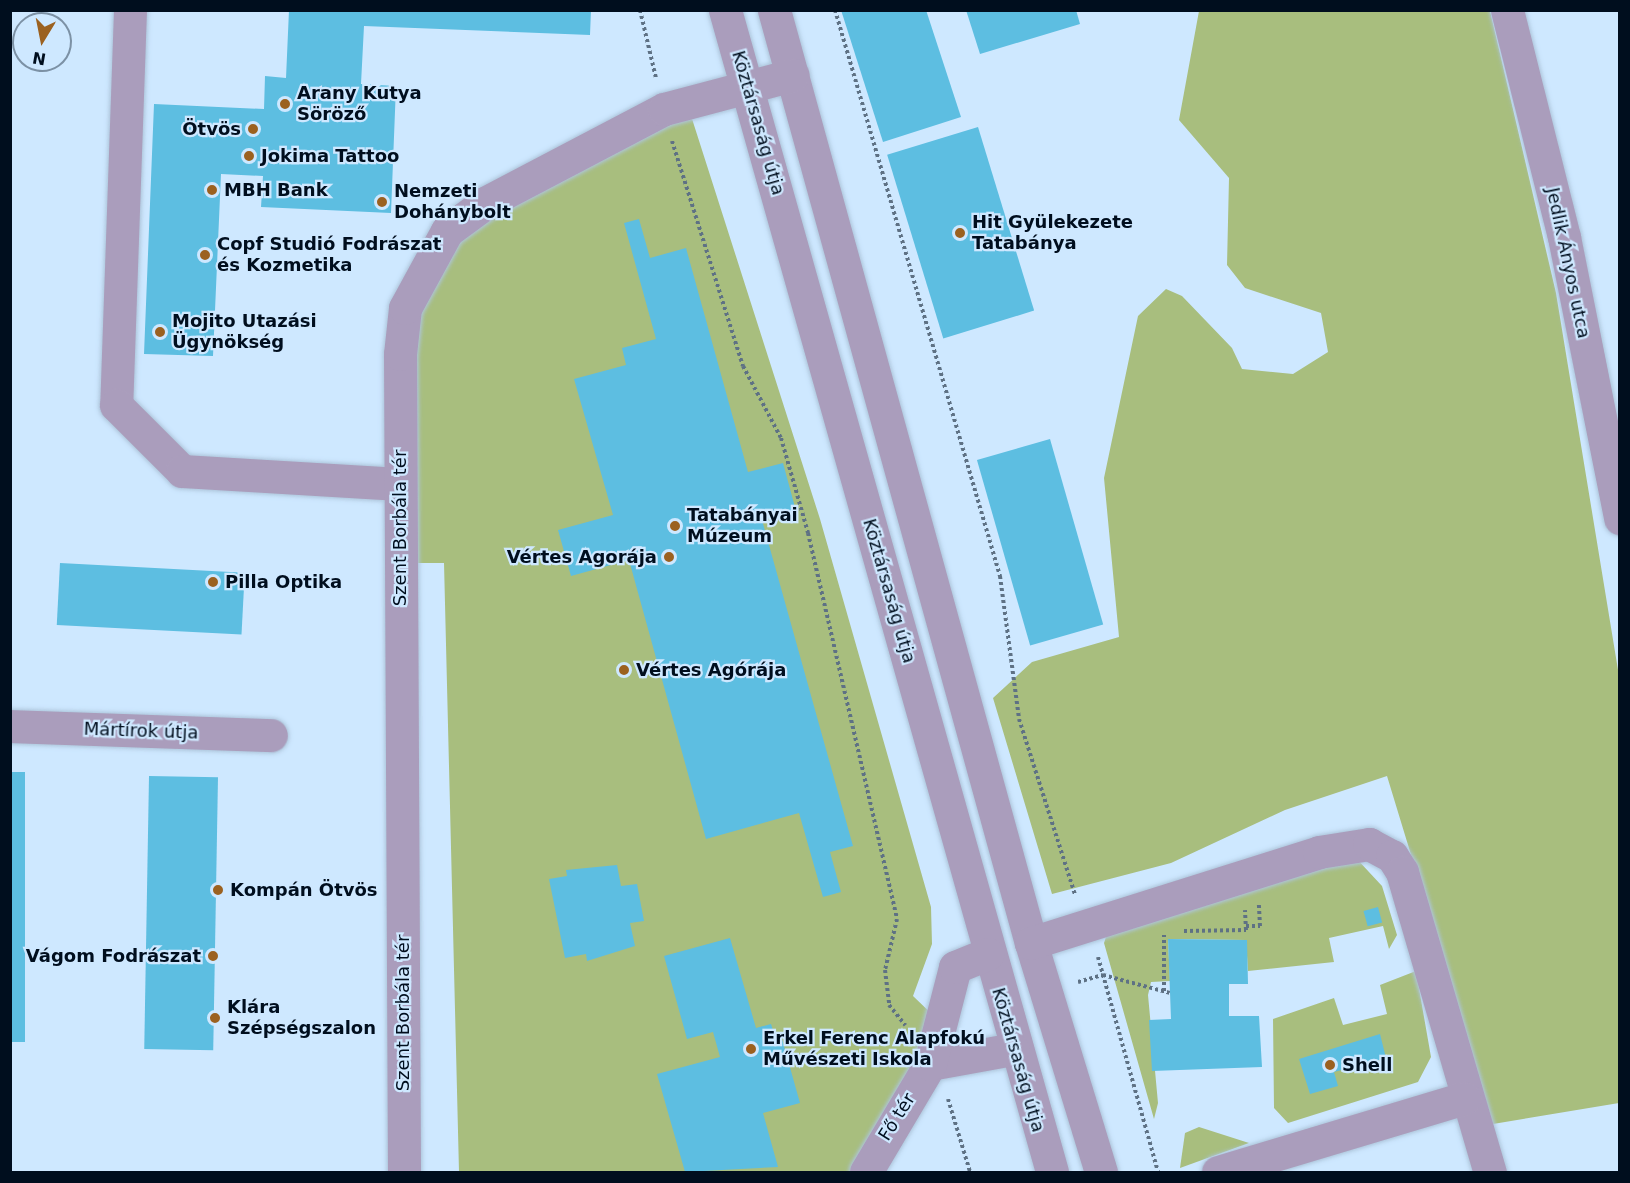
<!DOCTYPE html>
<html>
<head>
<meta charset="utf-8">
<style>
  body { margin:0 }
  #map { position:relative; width:1630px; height:1183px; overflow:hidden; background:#cee8ff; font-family:"DejaVu Sans",sans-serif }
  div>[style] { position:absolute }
  .green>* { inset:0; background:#a8be7e }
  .building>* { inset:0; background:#5dbee1; transform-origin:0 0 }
  .path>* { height:4px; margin-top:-2px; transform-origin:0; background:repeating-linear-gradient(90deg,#5e7184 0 3px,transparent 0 6px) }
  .roads { filter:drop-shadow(0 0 2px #adc5db) drop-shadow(0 0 2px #adc5db) }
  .minor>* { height:33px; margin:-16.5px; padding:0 16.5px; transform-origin:16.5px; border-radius:16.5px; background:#aa9dbc }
  .dots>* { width:16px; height:16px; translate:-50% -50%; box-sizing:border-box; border:3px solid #cee8ff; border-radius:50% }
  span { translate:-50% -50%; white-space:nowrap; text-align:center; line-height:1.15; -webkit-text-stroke:4.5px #cee8ff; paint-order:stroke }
  .poi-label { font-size:18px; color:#000e1e; font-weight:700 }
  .left { translate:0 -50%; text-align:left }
  .right { translate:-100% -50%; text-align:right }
  .street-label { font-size:18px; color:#000e1e }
  .frame { position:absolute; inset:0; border:12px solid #000e1e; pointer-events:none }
  .north { position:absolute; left:12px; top:12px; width:60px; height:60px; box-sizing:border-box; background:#cee8ff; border:2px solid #7c91a5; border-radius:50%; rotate:190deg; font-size:16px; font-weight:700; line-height:24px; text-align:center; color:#000e1e }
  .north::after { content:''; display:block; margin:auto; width:21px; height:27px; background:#9b6120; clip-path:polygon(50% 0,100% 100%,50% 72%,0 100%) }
</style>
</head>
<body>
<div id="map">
  <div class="green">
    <div style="clip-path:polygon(1199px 11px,1490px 11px,1556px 293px,1619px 676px,1619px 1103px,1493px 1124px,1387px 776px,1285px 810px,1171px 863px,1052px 894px,993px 698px,1032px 662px,1119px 637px,1104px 478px,1138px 316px,1166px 289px,1182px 296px,1232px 348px,1242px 369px,1293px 374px,1328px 352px,1321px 313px,1245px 288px,1227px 265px,1229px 178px,1179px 120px)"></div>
    <div style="clip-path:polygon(686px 100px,820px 519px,931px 907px,932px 944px,913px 996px,938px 1020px,866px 1172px,459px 1172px,444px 563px,400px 563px,400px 365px,447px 231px)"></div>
    <div style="clip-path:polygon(1355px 857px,1382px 886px,1397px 935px,1389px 949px,1383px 926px,1329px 938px,1334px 962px,1248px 971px,1246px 940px,1168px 939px,1170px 981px,1151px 982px,1148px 995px,1158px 1103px,1154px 1119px,1104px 943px,1108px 931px)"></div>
    <div style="clip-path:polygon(1416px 971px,1431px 1057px,1418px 1082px,1288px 1123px,1274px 1108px,1273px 1019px,1334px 998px,1343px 1025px,1387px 1014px,1380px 985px)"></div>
    <div style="clip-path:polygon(1199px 1127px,1249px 1143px,1180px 1168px,1185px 1133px)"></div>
  </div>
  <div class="building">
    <div style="clip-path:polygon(289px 10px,591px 10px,590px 35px,364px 26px,361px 84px,396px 86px,391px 213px,261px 207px,263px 176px,221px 174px,213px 356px,144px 354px,154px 104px,264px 109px,265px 76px,286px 78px)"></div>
    <div style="clip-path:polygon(841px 10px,926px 10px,961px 117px,883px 142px)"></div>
    <div style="clip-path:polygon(966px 10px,1076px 10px,1080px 24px,980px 54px)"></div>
    <div style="left:978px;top:127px;width:192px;height:95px;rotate:73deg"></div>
    <div style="clip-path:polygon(639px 219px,650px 258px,686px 248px,748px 472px,783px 463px,796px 511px,762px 520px,853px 846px,830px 852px,841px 892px,823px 897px,799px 813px,706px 839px,629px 560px,571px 576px,558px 530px,613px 515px,574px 379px,626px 365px,622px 348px,656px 339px,624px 223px)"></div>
    <div style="left:1050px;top:439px;width:193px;height:76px;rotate:74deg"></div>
    <div style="left:60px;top:563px;width:185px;height:62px;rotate:3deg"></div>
    <div style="left:10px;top:772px;width:15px;height:270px"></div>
    <div style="left:149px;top:776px;width:69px;height:273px;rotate:1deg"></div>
    <div style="clip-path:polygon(617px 865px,621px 886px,637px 884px,644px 921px,630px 923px,635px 946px,587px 961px,586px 954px,565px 958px,549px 879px,567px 876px,566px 870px)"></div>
    <div style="left:1378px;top:907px;width:16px;height:15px;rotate:75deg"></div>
    <div style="clip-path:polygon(730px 938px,756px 1028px,771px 1024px,776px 1040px,782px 1039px,800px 1103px,763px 1113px,778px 1167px,685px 1172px,657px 1074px,720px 1057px,713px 1032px,687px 1039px,664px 956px)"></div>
    <div style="clip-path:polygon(1168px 939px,1247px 940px,1248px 984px,1229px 984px,1229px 1016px,1259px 1016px,1262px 1067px,1152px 1071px,1149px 1020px,1171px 1019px)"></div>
    <div style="clip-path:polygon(1380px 1034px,1386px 1058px,1334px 1072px,1338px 1086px,1310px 1094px,1299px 1059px)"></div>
  </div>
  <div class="path">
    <div style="left:640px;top:10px;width:70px;rotate:76.8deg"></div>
    <div style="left:835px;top:10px;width:590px;rotate:73.75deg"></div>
    <div style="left:1000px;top:576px;width:144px;rotate:82.4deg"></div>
    <div style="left:1019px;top:719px;width:184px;rotate:72.3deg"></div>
    <div style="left:672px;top:141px;width:236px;rotate:72.5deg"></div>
    <div style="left:743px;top:366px;width:81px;rotate:62.2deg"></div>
    <div style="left:781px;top:438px;width:99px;rotate:74.1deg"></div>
    <div style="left:808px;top:533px;width:396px;rotate:77deg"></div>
    <div style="left:897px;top:919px;width:52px;rotate:103.2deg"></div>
    <div style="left:885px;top:970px;width:35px;rotate:83deg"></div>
    <div style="left:889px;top:1005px;width:26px;rotate:51deg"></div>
    <div style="left:1246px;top:926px;width:14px"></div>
    <div style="left:1260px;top:926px;width:22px;rotate:-93deg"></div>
    <div style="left:1184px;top:931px;width:62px;rotate:-0.9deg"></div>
    <div style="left:1246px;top:930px;width:20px;rotate:-93deg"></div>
    <div style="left:1098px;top:957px;width:223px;rotate:74.4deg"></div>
    <div style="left:1078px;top:982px;width:26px;rotate:-16deg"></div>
    <div style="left:1103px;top:975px;width:69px;rotate:15deg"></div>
    <div style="left:1164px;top:991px;width:56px;rotate:-90deg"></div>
    <div style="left:948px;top:1099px;width:76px;rotate:73.2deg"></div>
  </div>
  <div class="roads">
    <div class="minor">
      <div style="left:130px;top:10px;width:395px;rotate:92deg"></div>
      <div style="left:116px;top:405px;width:93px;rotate:45deg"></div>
      <div style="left:182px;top:471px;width:218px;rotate:3.4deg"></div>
      <div style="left:725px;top:10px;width:1207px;rotate:74.28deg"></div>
      <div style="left:774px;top:10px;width:968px;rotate:74.6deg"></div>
      <div style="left:1031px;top:943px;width:239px;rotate:73deg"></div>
      <div style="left:1507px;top:10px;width:234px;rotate:75.9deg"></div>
      <div style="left:1564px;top:237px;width:287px;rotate:78.7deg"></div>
      <div style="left:10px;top:726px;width:261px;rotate:2deg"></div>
      <div style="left:1031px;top:943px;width:302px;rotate:-17.5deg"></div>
      <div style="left:1319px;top:852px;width:51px;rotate:-9.1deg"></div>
      <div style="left:1369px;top:844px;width:26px;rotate:28deg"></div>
      <div style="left:1392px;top:856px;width:19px;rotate:58deg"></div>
      <div style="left:1402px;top:872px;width:313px;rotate:73.7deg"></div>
      <div style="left:930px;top:1064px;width:84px;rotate:-10.2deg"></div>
      <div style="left:404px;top:1172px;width:818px;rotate:-90.28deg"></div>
      <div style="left:400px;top:354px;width:46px;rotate:-83.8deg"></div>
      <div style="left:405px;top:308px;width:88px;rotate:-61.4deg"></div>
      <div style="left:447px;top:231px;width:47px;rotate:-36.4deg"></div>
      <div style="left:485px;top:203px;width:202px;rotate:-27.7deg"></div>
      <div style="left:664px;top:109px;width:133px;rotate:-14.8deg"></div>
      <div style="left:866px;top:1172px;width:126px;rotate:-59.3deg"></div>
      <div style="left:930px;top:1064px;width:100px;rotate:-75.5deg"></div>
      <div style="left:955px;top:967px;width:35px;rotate:-22deg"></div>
      <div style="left:1218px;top:1172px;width:257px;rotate:-16.7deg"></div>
    </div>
  </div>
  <div class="dots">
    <div style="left:285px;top:104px;background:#9b6120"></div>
    <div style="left:253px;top:129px;background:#9b6120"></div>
    <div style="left:249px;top:156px;background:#9b6120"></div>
    <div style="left:212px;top:190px;background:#9b6120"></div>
    <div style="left:382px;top:202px;background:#9b6120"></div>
    <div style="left:960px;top:233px;background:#9b6120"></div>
    <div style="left:205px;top:255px;background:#9b6120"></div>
    <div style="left:160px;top:332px;background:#9b6120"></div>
    <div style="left:675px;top:526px;background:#9b6120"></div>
    <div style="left:669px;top:557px;background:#9b6120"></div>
    <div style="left:213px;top:582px;background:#9b6120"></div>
    <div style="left:624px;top:670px;background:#9b6120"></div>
    <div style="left:218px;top:890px;background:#9b6120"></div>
    <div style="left:213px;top:956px;background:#9b6120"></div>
    <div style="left:215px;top:1018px;background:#9b6120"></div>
    <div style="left:751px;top:1049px;background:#9b6120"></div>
    <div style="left:1330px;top:1065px;background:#9b6120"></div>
  </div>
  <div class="poi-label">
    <span class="left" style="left:297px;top:104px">Arany Kutya<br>Söröző</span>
    <span class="right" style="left:241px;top:129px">Ötvös</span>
    <span class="left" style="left:261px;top:156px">Jokima Tattoo</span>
    <span class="left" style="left:224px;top:190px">MBH Bank</span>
    <span class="left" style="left:394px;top:202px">Nemzeti<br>Dohánybolt</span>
    <span class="left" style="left:972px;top:233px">Hit Gyülekezete<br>Tatabánya</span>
    <span class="left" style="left:217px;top:255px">Copf Studió Fodrászat<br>és Kozmetika</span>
    <span class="left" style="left:172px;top:332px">Mojito Utazási<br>Ügynökség</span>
    <span class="left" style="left:687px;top:526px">Tatabányai<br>Múzeum</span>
    <span class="right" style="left:657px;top:557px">Vértes Agorája</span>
    <span class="left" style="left:225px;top:582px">Pilla Optika</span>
    <span class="left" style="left:636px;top:670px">Vértes Agórája</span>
    <span class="left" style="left:230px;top:890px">Kompán Ötvös</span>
    <span class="right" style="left:201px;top:956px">Vágom Fodrászat</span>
    <span class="left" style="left:227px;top:1018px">Klára<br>Szépségszalon</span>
    <span class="left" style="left:763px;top:1049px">Erkel Ferenc Alapfokú<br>Művészeti Iskola</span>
    <span class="left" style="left:1342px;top:1065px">Shell</span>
  </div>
  <div class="street-label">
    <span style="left:758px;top:123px;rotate:74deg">Köztársaság útja</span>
    <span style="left:1568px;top:263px;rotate:78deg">Jedlik Ányos utca</span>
    <span style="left:400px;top:528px;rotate:-90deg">Szent Borbála tér</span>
    <span style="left:889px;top:591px;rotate:74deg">Köztársaság útja</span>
    <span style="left:141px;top:731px;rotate:2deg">Mártírok útja</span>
    <span style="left:403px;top:1013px;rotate:-90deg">Szent Borbála tér</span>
    <span style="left:1018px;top:1060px;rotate:74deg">Köztársaság útja</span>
    <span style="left:897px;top:1117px;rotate:-58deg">Fő tér</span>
  </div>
  <div class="frame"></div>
  <div class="north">N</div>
</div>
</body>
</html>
